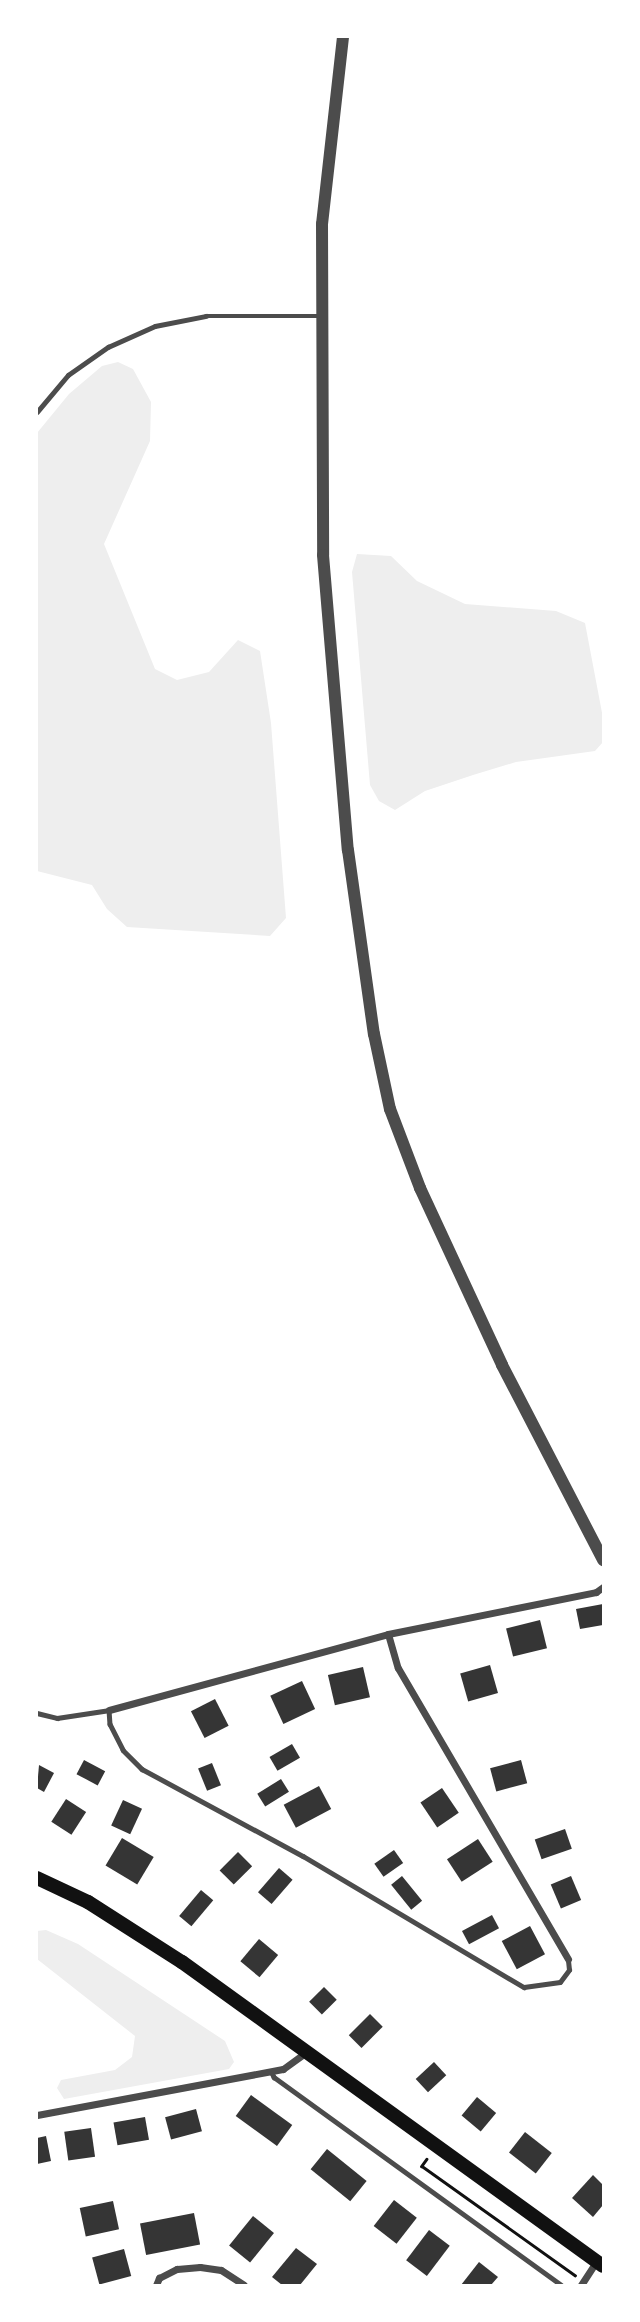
<!DOCTYPE html>
<html>
<head>
<meta charset="utf-8">
<style>
  body { margin:0 }
  #map { position:relative; width:640px; height:2322px; overflow:hidden; background:#fff; font-family:Helvetica,sans-serif }
  div>[style] { position:absolute }
  .green>* { inset:0; background:#eee }
  .building>* { inset:0; background:#353535; transform-origin:0 0 }
  .path>* { height:2.5px; margin:-1.25px; padding:0 1.25px; transform-origin:1.25px; border-radius:1.25px; background:#111 }
  .service>* { height:4.5px; margin:-2.25px; padding:0 2.25px; transform-origin:2.25px; border-radius:2.25px; background:#4c4c4c }
  .minor>* { height:7px; margin:-3.5px; padding:0 3.5px; transform-origin:3.5px; border-radius:3.5px; background:#4c4c4c }
  .tertiary>* { height:12px; margin:-6px; padding:0 6px; transform-origin:6px; border-radius:6px; background:#4c4c4c }
  .secondary>* { height:14px; margin:-7px; padding:0 7px; transform-origin:7px; border-radius:7px; background:#111 }
  span { translate:-50% -50%; white-space:nowrap; text-align:center; line-height:1.15; -webkit-text-stroke:5px #fff; paint-order:stroke }
  .frame { position:absolute; inset:0; border:38px solid #fff; pointer-events:none }
</style>
</head>
<body>
<div id="map">
  <div class="green">
    <div style="clip-path:polygon(118px 362px,133px 369px,151px 402px,150px 441px,104px 544px,155px 669px,177px 680px,209px 672px,238px 640px,260px 651px,271px 723px,286px 918px,270px 936px,127px 927px,107px 909px,92px 885px,37px 871px,37px 433px,69px 394px,102px 366px)"></div>
    <div style="clip-path:polygon(357px 554px,391px 556px,417px 581px,465px 604px,556px 611px,585px 623px,603px 718px,603px 742px,595px 751px,516px 762px,473px 775px,425px 791px,395px 810px,379px 801px,370px 785px,352px 572px)"></div>
    <div style="clip-path:polygon(46px 1930px,78px 1944px,225px 2041px,234px 2062px,229px 2069px,64px 2099px,57px 2088px,61px 2080px,115px 2070px,132px 2057px,135px 2036px,37px 1959px,37px 1931px)"></div>
  </div>
  <div class="building">
    <div style="clip-path:polygon(603px 1604px,603px 1625px,580px 1629px,576px 1609px)"></div>
    <div style="left:540px;top:1620px;width:29px;height:35px;rotate:76deg"></div>
    <div style="left:490px;top:1665px;width:29px;height:31px;rotate:74deg"></div>
    <div style="left:363px;top:1667px;width:31px;height:36px;rotate:77deg"></div>
    <div style="left:302px;top:1681px;width:31px;height:35px;rotate:65deg"></div>
    <div style="left:215px;top:1699px;width:30px;height:27px;rotate:63deg"></div>
    <div style="left:292px;top:1744px;width:16px;height:26px;rotate:60deg"></div>
    <div style="left:84px;top:1760px;width:24px;height:16px;rotate:28deg"></div>
    <div style="left:521px;top:1760px;width:24px;height:32px;rotate:75deg"></div>
    <div style="left:212px;top:1763px;width:24px;height:15px;rotate:68deg"></div>
    <div style="clip-path:polygon(39px 1765px,54px 1773px,44px 1792px,37px 1788px)"></div>
    <div style="left:281px;top:1779px;width:15px;height:28px;rotate:58deg"></div>
    <div style="left:319px;top:1786px;width:26px;height:40px;rotate:62deg"></div>
    <div style="left:442px;top:1788px;width:30px;height:26px;rotate:56deg"></div>
    <div style="left:66px;top:1799px;width:24px;height:27px;rotate:33deg"></div>
    <div style="left:123px;top:1800px;width:21px;height:28px;rotate:25deg"></div>
    <div style="left:565px;top:1829px;width:21px;height:32px;rotate:71deg"></div>
    <div style="left:122px;top:1838px;width:37px;height:32px;rotate:31deg"></div>
    <div style="left:478px;top:1839px;width:27px;height:37px;rotate:57deg"></div>
    <div style="left:394px;top:1850px;width:16px;height:24px;rotate:55deg"></div>
    <div style="left:238px;top:1852px;width:20px;height:26px;rotate:45deg"></div>
    <div style="left:279px;top:1868px;width:18px;height:32px;rotate:41deg"></div>
    <div style="left:402px;top:1876px;width:32px;height:14px;rotate:51deg"></div>
    <div style="left:571px;top:1876px;width:26px;height:22px;rotate:67deg"></div>
    <div style="left:201px;top:1890px;width:16px;height:34px;rotate:40deg"></div>
    <div style="left:492px;top:1915px;width:15px;height:34px;rotate:62deg"></div>
    <div style="left:530px;top:1926px;width:32px;height:32px;rotate:62deg"></div>
    <div style="left:259px;top:1939px;width:25px;height:29px;rotate:40deg"></div>
    <div style="left:324px;top:1987px;width:18px;height:21px;rotate:45deg"></div>
    <div style="left:370px;top:2014px;width:18px;height:30px;rotate:45deg"></div>
    <div style="left:434px;top:2062px;width:18px;height:25px;rotate:47deg"></div>
    <div style="left:251px;top:2095px;width:51px;height:26px;rotate:36deg"></div>
    <div style="left:477px;top:2097px;width:25px;height:24px;rotate:40deg"></div>
    <div style="left:196px;top:2109px;width:23px;height:32px;rotate:75deg"></div>
    <div style="left:145px;top:2117px;width:23px;height:32px;rotate:80deg"></div>
    <div style="left:91px;top:2128px;width:29px;height:27px;rotate:82deg"></div>
    <div style="left:525px;top:2132px;width:34px;height:26px;rotate:38deg"></div>
    <div style="clip-path:polygon(46px 2136px,51px 2161px,37px 2164px,37px 2138px)"></div>
    <div style="left:327px;top:2149px;width:51px;height:26px;rotate:39deg"></div>
    <div style="clip-path:polygon(593px 2175px,603px 2185px,603px 2205px,593px 2217px,572px 2198px)"></div>
    <div style="left:394px;top:2200px;width:29px;height:33px;rotate:38deg"></div>
    <div style="left:113px;top:2201px;width:29px;height:34px;rotate:78deg"></div>
    <div style="left:194px;top:2213px;width:32px;height:55px;rotate:79deg"></div>
    <div style="left:253px;top:2216px;width:27px;height:38px;rotate:39deg"></div>
    <div style="left:429px;top:2230px;width:26px;height:38px;rotate:37deg"></div>
    <div style="clip-path:polygon(296px 2248px,317px 2264px,300px 2285px,282px 2285px,272px 2277px)"></div>
    <div style="left:124px;top:2249px;width:28px;height:33px;rotate:75deg"></div>
    <div style="clip-path:polygon(479px 2262px,498px 2277px,491px 2285px,461px 2285px)"></div>
  </div>
  <div class="path">
    <div style="left:427px;top:2159px;width:9px;rotate:126deg"></div>
    <div style="left:422px;top:2166px;width:188px;rotate:35.5deg"></div>
  </div>
  <div class="service">
    <div style="left:37px;top:412px;width:48px;rotate:-50deg"></div>
    <div style="left:68px;top:375px;width:49px;rotate:-35deg"></div>
    <div style="left:108px;top:347px;width:51px;rotate:-24.1deg"></div>
    <div style="left:155px;top:326px;width:52px;rotate:-11.1deg"></div>
    <div style="left:206px;top:316px;width:113px"></div>
    <div style="left:37px;top:1713px;width:21px;rotate:14deg"></div>
    <div style="left:57px;top:1718px;width:53px;rotate:-8.7deg"></div>
    <div style="left:109px;top:1710px;width:14px;rotate:86deg"></div>
    <div style="left:110px;top:1724px;width:29px;rotate:63deg"></div>
    <div style="left:123px;top:1750px;width:27px;rotate:45deg"></div>
    <div style="left:142px;top:1769px;width:183px;rotate:28.4deg"></div>
    <div style="left:303px;top:1856px;width:257px;rotate:30.7deg"></div>
    <div style="left:524px;top:1987px;width:36px;rotate:-8deg"></div>
    <div style="left:560px;top:1982px;width:15px;rotate:-53deg"></div>
    <div style="left:569px;top:1970px;width:10px;rotate:-96deg"></div>
    <div style="left:271px;top:2071px;width:7px;rotate:63deg"></div>
    <div style="left:274px;top:2077px;width:354px;rotate:35.9deg"></div>
  </div>
  <div class="minor">
    <div style="left:388px;top:1634px;width:35px;rotate:74deg"></div>
    <div style="left:398px;top:1668px;width:337px;rotate:59.7deg"></div>
    <div style="left:109px;top:1710px;width:289px;rotate:-15.2deg"></div>
    <div style="left:388px;top:1634px;width:212px;rotate:-11.4deg"></div>
    <div style="left:596px;top:1592px;width:9px;rotate:-36deg"></div>
    <div style="left:37px;top:2115px;width:250px;rotate:-10.6deg"></div>
    <div style="left:283px;top:2069px;width:27px;rotate:-36deg"></div>
    <div style="left:156px;top:2285px;width:8px;rotate:-67deg"></div>
    <div style="left:159px;top:2278px;width:20px;rotate:-27deg"></div>
    <div style="left:177px;top:2269px;width:23px;rotate:-5deg"></div>
    <div style="left:200px;top:2267px;width:21px;rotate:8deg"></div>
    <div style="left:221px;top:2270px;width:27px;rotate:33deg"></div>
    <div style="left:581px;top:2285px;width:27px;rotate:-57deg"></div>
  </div>
  <div class="tertiary">
    <div style="left:343px;top:37px;width:188px;rotate:96.4deg"></div>
    <div style="left:322px;top:224px;width:331px;rotate:89.8deg"></div>
    <div style="left:323px;top:555px;width:296px;rotate:85.2deg"></div>
    <div style="left:348px;top:850px;width:186px;rotate:82deg"></div>
    <div style="left:374px;top:1034px;width:77px;rotate:78deg"></div>
    <div style="left:390px;top:1109px;width:85px;rotate:69.2deg"></div>
    <div style="left:420px;top:1188px;width:195px;rotate:65.1deg"></div>
    <div style="left:502px;top:1365px;width:220px;rotate:62.6deg"></div>
  </div>
  <div class="secondary">
    <div style="left:37px;top:1878px;width:56px;rotate:25.2deg"></div>
    <div style="left:88px;top:1902px;width:112px;rotate:32.6deg"></div>
    <div style="left:182px;top:1962px;width:519px;rotate:35.83deg"></div>
  </div>
  <div class="frame"></div>
</div>
</body>
</html>
